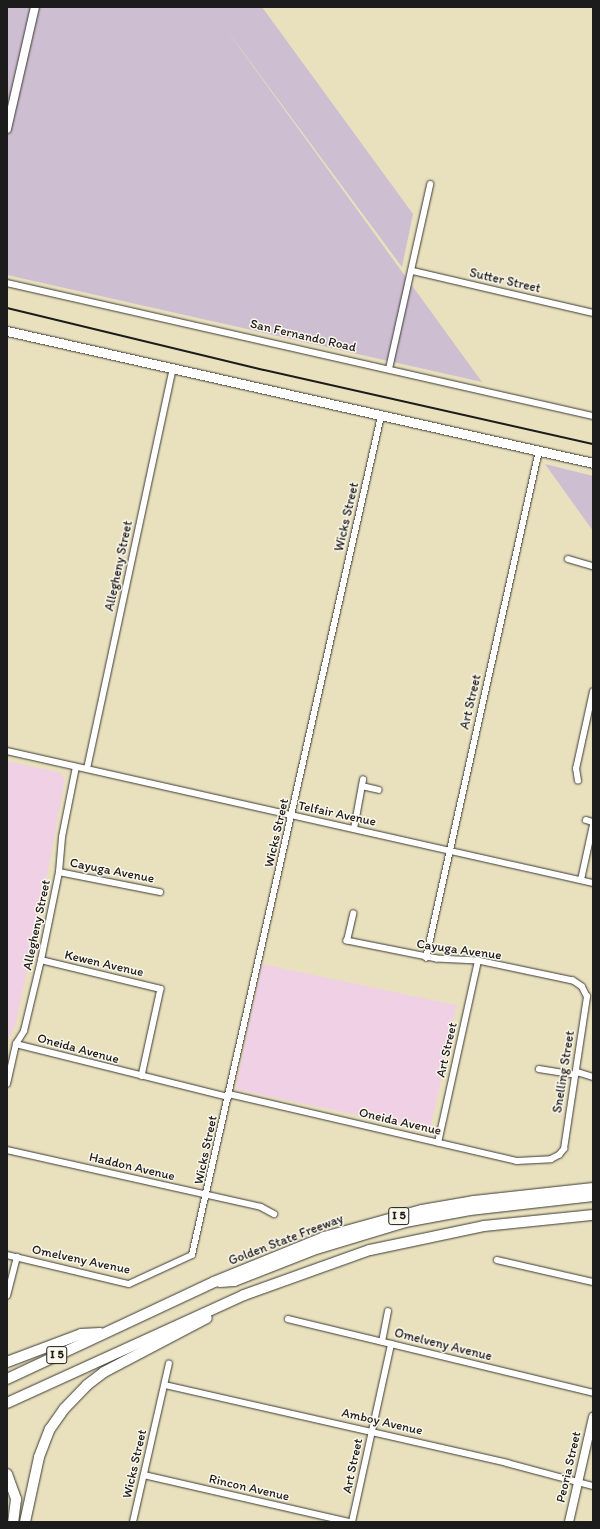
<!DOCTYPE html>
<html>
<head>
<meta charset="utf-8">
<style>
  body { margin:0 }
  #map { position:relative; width:600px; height:1529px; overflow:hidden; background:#e9e1be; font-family:Itim,sans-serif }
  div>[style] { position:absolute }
  .built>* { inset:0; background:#f0d0e5; transform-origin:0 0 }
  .industrial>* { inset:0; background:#cebed2 }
  .roads { filter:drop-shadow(0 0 1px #3b3a34) drop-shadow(0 0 1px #3b3a34) }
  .street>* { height:5.5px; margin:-2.75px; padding:0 2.75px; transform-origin:2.75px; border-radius:2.75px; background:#fff }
  .secondary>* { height:8px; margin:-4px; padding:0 4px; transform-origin:4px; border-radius:4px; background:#fff }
  .primary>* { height:9px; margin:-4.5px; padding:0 4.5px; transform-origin:4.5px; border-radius:4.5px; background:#fff }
  .highway>* { height:10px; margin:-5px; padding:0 5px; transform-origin:5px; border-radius:5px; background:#fff }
  .rail>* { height:2px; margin:-1px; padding:0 1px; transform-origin:1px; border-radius:1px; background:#1c1c1c }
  span { translate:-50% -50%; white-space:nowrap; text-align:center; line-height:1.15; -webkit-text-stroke:3px #fbf7ec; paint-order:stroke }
  .shield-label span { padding:1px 3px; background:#fbf7ec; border:1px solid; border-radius:3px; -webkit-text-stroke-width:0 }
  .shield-label { font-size:12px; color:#1c1c1c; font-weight:700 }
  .street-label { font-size:13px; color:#1c1c1c }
  .frame { position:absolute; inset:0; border:8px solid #1c1c1c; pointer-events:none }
</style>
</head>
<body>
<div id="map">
  <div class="built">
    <div style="clip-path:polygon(7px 761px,61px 773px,65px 779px,42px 903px,15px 1026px,7px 1042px)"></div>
    <div style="left:262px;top:964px;width:199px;height:128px;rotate:12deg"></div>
  </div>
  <div class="industrial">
    <div style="clip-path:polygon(7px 7px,262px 7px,413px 214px,402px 267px,223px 25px,482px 382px,7px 275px)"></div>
    <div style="clip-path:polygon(545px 464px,593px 476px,593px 531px)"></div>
  </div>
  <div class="roads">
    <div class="street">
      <div style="left:413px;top:271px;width:185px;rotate:13.1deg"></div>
      <div style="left:7px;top:283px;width:601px;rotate:12.79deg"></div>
      <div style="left:389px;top:369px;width:189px;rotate:-77.4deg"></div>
      <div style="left:568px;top:559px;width:26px;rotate:16deg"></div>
      <div style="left:7px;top:751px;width:601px;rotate:12.69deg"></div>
      <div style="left:87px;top:769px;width:410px;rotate:-77.9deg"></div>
      <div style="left:578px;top:781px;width:12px;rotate:-99deg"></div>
      <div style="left:576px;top:769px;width:79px;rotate:-77.6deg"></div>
      <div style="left:362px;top:786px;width:17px;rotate:13deg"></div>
      <div style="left:586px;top:820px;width:7px;rotate:16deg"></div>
      <div style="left:354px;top:829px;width:50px;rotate:-79.6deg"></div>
      <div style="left:59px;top:872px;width:103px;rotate:11.2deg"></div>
      <div style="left:581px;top:880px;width:56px;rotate:-77.7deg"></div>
      <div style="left:426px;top:958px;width:519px;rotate:-77.44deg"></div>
      <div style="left:41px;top:960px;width:123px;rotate:13.6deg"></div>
      <div style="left:161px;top:989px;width:89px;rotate:102.3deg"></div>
      <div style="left:16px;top:1044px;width:219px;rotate:14deg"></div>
      <div style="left:539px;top:1069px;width:37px;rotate:9deg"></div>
      <div style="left:577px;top:1072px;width:17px;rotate:17deg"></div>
      <div style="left:7px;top:1084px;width:41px;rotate:-77.3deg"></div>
      <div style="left:16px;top:1044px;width:15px;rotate:-58deg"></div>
      <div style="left:24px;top:1031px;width:73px;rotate:-76.5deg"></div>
      <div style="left:41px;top:960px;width:90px;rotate:-78.4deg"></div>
      <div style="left:59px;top:872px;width:35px;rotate:-85deg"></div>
      <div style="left:62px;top:837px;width:71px;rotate:-78.7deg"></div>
      <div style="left:229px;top:1094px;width:296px;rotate:13.1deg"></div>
      <div style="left:517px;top:1161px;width:34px;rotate:-3deg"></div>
      <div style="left:551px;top:1159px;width:9px;rotate:-27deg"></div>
      <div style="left:559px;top:1155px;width:8px;rotate:-50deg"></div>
      <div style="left:564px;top:1149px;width:154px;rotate:-81.4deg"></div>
      <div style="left:587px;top:997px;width:11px;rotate:-117deg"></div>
      <div style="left:582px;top:987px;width:11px;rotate:-146deg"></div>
      <div style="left:573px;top:981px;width:97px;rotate:-168.1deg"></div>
      <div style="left:478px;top:961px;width:41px;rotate:-177.2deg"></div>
      <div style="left:437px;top:959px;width:92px;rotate:-168.7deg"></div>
      <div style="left:347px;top:941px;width:28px;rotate:-77deg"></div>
      <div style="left:438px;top:1143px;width:186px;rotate:-77.6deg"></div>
      <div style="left:7px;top:1150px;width:260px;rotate:12.6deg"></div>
      <div style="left:261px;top:1207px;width:15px;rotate:28deg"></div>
      <div style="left:7px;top:1255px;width:125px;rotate:13.4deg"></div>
      <div style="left:129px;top:1284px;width:69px;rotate:-24.7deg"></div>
      <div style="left:192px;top:1255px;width:860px;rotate:-77.3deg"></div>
      <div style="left:497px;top:1260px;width:98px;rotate:12.9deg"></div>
      <div style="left:7px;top:1296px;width:40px;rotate:-75.6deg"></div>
      <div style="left:288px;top:1319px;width:314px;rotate:13.6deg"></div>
      <div style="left:382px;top:1342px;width:31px;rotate:-79deg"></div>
      <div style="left:165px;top:1385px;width:351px;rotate:12.8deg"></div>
      <div style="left:507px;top:1463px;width:89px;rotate:15deg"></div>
      <div style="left:144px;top:1475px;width:210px;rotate:12.9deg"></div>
      <div style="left:133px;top:1522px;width:162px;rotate:-77.2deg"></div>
      <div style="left:352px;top:1522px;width:182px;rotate:-77.6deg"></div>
    </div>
    <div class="secondary">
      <div style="left:7px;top:129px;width:125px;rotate:-77.1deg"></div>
      <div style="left:569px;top:1522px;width:108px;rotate:-77.1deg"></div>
    </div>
    <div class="primary">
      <div style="left:7px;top:331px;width:601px;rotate:12.69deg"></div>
    </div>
    <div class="highway">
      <div style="left:220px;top:1282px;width:14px;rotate:-4deg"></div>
      <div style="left:234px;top:1281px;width:85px;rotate:-21.4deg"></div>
      <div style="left:313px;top:1250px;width:96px;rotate:-16.9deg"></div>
      <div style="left:405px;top:1222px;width:66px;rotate:-10.5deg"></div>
      <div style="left:470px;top:1210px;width:124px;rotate:-6.5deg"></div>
      <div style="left:7px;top:1362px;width:79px;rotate:-20.7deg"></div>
      <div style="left:81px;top:1334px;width:19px;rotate:-3deg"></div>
      <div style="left:7px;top:1379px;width:229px;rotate:-25.1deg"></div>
      <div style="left:214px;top:1282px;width:119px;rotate:-22.2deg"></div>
      <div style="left:324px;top:1237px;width:102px;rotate:-15.4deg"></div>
      <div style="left:422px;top:1210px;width:53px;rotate:-9.8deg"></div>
      <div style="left:474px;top:1201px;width:120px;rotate:-6.2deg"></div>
      <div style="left:7px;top:1403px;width:260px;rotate:-24.5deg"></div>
      <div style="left:244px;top:1295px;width:134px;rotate:-19.7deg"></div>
      <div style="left:370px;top:1250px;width:116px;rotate:-11.9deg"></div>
      <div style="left:484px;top:1226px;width:110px;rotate:-5.8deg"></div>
      <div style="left:7px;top:1474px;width:27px;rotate:70deg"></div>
      <div style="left:16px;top:1499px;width:23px;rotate:97deg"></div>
      <div style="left:25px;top:1522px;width:66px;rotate:-77.8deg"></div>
      <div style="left:39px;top:1457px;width:30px;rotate:-69deg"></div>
      <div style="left:50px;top:1429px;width:24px;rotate:-55deg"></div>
      <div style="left:64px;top:1409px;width:33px;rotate:-46deg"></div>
      <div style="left:87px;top:1385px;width:21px;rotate:-37deg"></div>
      <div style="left:104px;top:1372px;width:116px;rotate:-27.7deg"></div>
    </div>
  </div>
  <div class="rail">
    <div style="left:7px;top:308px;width:264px;rotate:13.6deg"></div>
    <div style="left:264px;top:370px;width:337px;rotate:12.7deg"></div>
  </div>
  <div class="shield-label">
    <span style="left:399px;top:1216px">I 5</span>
    <span style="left:57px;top:1355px">I 5</span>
  </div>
  <div class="street-label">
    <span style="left:505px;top:281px;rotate:13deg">Sutter Street</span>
    <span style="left:303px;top:336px;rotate:13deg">San Fernando Road</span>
    <span style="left:347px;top:517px;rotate:-77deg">Wicks Street</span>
    <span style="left:119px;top:566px;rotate:-78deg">Allegheny Street</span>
    <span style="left:471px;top:702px;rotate:-77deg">Art Street</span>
    <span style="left:337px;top:814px;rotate:12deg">Telfair Avenue</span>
    <span style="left:277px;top:833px;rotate:-77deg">Wicks Street</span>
    <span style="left:112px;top:871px;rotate:11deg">Cayuga Avenue</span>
    <span style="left:37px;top:925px;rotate:-78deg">Allegheny Street</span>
    <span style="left:459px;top:950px;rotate:8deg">Cayuga Avenue</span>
    <span style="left:104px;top:964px;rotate:13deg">Kewen Avenue</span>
    <span style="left:78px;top:1049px;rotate:15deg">Oneida Avenue</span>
    <span style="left:447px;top:1050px;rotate:-77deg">Art Street</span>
    <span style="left:564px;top:1072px;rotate:-81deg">Snelling Street</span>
    <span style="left:400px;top:1122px;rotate:13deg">Oneida Avenue</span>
    <span style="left:206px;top:1150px;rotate:-78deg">Wicks Street</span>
    <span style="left:132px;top:1167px;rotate:13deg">Haddon Avenue</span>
    <span style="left:286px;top:1240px;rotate:-21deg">Golden State Freeway</span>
    <span style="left:81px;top:1260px;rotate:12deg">Omelveny Avenue</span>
    <span style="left:443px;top:1345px;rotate:14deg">Omelveny Avenue</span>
    <span style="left:382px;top:1422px;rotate:13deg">Amboy Avenue</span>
    <span style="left:135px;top:1464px;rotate:-77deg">Wicks Street</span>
    <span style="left:353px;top:1466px;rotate:-78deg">Art Street</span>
    <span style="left:569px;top:1467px;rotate:-77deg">Peoria Street</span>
    <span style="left:249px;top:1488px;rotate:13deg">Rincon Avenue</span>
  </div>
  <div class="frame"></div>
</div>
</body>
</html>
